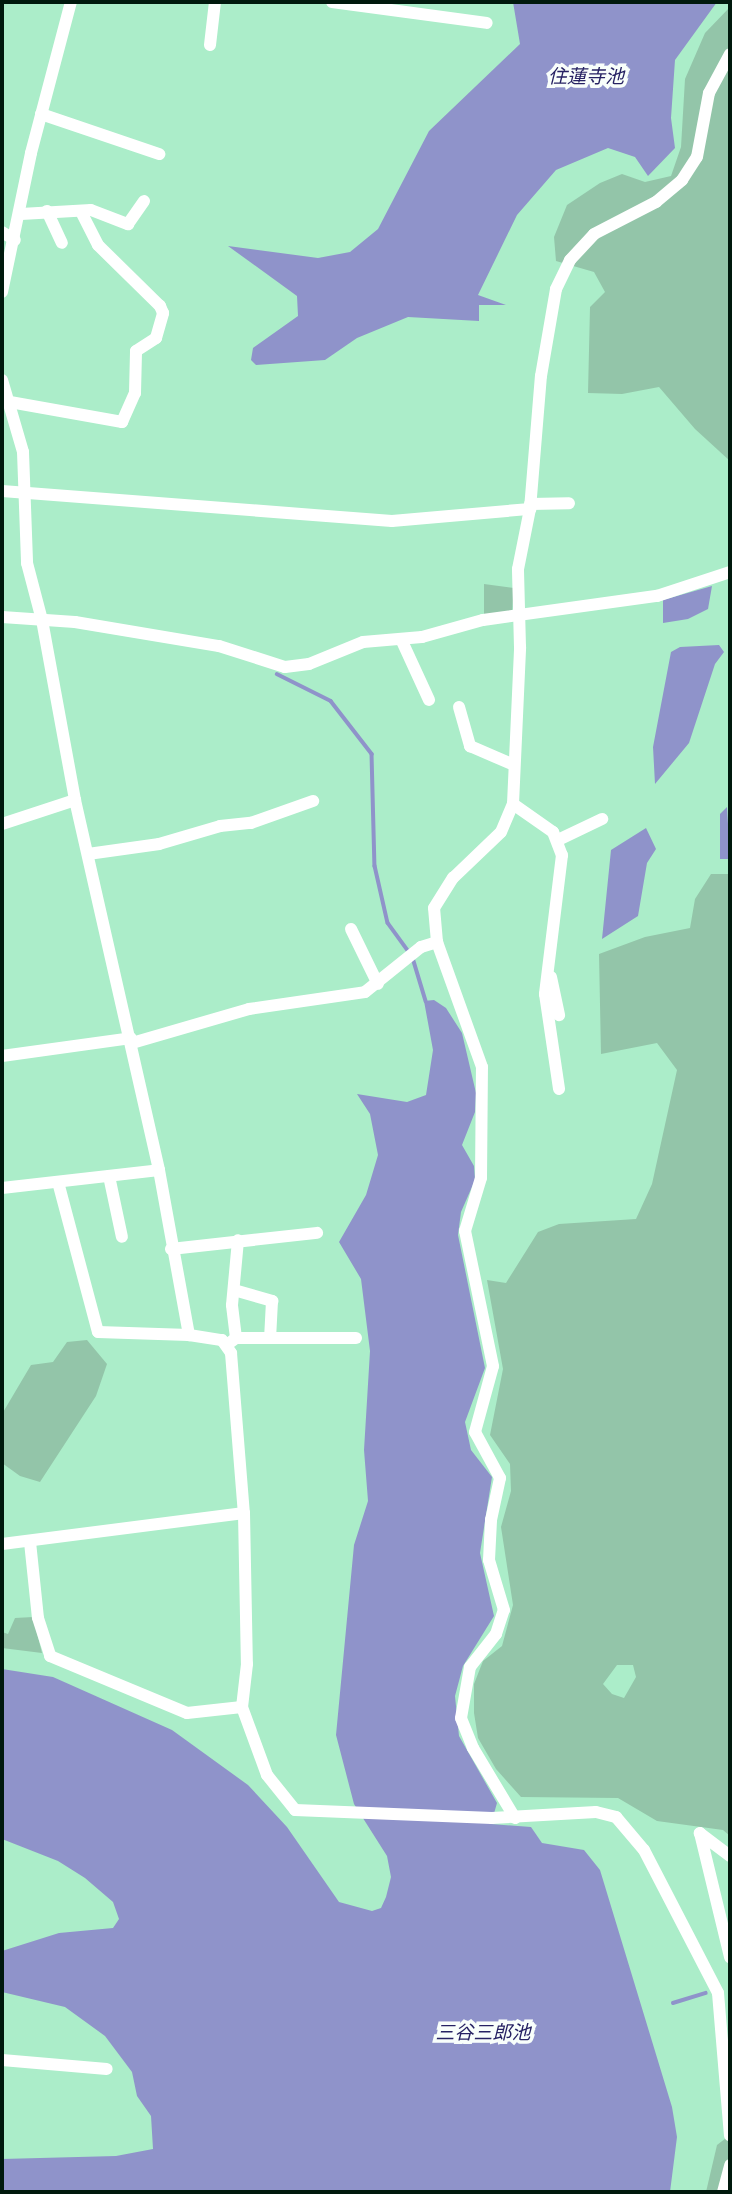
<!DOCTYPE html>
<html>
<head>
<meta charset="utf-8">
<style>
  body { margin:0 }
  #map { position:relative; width:732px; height:2194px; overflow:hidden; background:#abedc9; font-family:"Noto Sans","Noto Sans JP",sans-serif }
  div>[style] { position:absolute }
  .green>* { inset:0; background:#93c5a9 }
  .water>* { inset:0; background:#8f93ca }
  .stream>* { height:3.5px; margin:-1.75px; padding:0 1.75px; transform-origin:1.75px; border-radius:1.75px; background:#8f93ca }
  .street>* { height:12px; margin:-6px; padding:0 6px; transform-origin:6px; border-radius:6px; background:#fff }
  span { translate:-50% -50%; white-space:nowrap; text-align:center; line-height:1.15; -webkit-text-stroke:7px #f8fefb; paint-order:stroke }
  .water-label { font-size:19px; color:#262263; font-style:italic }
  .frame { position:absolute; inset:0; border:4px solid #00190d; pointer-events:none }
</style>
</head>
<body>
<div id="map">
  <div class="green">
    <div style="clip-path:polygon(730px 7px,730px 461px,695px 429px,659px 387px,622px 394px,588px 393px,590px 307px,605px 292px,594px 272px,556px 261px,554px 237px,567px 205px,600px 183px,622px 174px,645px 182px,671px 176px,681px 147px,685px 79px,705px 33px)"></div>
    <div style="clip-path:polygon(484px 584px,514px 588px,512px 612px,484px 615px)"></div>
    <div style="clip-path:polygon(evenodd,711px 874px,730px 874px,730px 1836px,723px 1830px,657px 1821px,618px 1798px,521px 1797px,496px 1769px,478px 1738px,474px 1713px,474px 1684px,483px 1661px,502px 1646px,513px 1605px,501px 1527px,511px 1491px,510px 1464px,490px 1435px,503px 1369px,487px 1280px,506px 1283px,538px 1232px,559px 1224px,636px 1219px,652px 1184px,677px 1070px,657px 1043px,601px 1054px,599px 954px,645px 937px,690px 928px,695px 899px,711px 874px,617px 1665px,633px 1665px,636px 1677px,624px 1698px,612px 1694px,603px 1684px,617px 1665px)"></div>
    <div style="clip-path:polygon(87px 1340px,107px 1364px,96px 1396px,40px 1482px,20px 1476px,2px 1463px,2px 1414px,31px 1365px,53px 1362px,67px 1342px)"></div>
    <div style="clip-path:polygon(33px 1617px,42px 1653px,2px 1648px,2px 1632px,8px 1634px,15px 1618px)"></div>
    <div style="clip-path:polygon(730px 2135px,730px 2192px,706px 2192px,717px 2145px)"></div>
  </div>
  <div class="water">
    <div style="clip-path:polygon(513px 2px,717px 2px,675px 60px,671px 118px,675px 148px,648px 176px,635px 157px,608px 148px,556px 170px,517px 215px,478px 295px,506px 305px,479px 305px,479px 321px,408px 317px,357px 338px,325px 360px,256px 365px,251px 360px,253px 348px,298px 316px,297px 296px,228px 246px,318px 258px,350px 252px,378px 229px,429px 131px,520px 44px)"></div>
    <div style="clip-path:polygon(712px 586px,708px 609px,688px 619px,663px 623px,663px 600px)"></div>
    <div style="clip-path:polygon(719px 645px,724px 652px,715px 664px,689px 743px,655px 784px,653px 747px,671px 652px,680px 647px)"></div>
    <div style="clip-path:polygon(727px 807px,730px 859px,720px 859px,720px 814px)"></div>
    <div style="clip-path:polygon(646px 828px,656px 849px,647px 863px,638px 916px,602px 939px,611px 850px)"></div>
    <div style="clip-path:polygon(434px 1000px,446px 1008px,462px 1033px,476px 1093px,475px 1112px,462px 1145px,474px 1166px,475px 1180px,461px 1212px,458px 1235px,485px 1368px,465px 1422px,471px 1450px,492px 1477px,480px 1553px,494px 1616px,463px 1666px,455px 1696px,459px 1736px,497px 1803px,491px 1824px,531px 1827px,542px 1843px,584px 1850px,600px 1870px,672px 2107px,677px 2137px,670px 2192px,2px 2192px,2px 2159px,116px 2156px,153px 2149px,151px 2116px,137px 2096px,132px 2072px,105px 2036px,65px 2007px,2px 1992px,2px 1951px,59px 1933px,113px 1928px,119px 1919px,113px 1902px,85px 1878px,58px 1861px,2px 1839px,2px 1669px,53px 1677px,172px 1730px,248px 1785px,287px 1827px,339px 1902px,372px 1911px,381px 1908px,386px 1897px,391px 1877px,387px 1856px,354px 1804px,336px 1735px,354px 1545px,368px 1501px,364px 1450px,370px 1351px,361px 1279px,339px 1242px,366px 1195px,378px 1155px,370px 1114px,357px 1094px,407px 1102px,426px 1095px,433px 1050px,424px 1001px)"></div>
  </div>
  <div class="stream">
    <div style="left:277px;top:674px;width:60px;rotate:26.6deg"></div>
    <div style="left:331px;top:701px;width:67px;rotate:52.3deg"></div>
    <div style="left:372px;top:754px;width:112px;rotate:88.5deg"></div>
    <div style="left:375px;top:866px;width:58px;rotate:77.2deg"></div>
    <div style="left:388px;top:923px;width:36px;rotate:54deg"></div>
    <div style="left:413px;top:958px;width:45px;rotate:73.2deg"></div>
    <div style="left:673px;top:2003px;width:34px;rotate:-17deg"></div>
  </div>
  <div class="street">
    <div style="left:332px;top:2px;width:156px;rotate:7.7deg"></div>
    <div style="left:210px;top:45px;width:43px;rotate:-83.4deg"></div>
    <div style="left:41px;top:114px;width:125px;rotate:18.7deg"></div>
    <div style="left:47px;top:211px;width:35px;rotate:65deg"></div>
    <div style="left:21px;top:214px;width:70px;rotate:-3.3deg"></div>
    <div style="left:91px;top:210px;width:40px;rotate:21deg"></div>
    <div style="left:128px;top:224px;width:28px;rotate:-55deg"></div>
    <div style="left:2px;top:232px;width:15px;rotate:32deg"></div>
    <div style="left:2px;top:292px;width:142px;rotate:-78.2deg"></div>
    <div style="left:31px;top:153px;width:156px;rotate:-75.2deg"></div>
    <div style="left:2px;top:380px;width:75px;rotate:73.7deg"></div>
    <div style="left:23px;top:452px;width:111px;rotate:87.9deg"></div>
    <div style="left:27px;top:563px;width:59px;rotate:75.3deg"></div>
    <div style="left:42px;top:620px;width:183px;rotate:79.6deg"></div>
    <div style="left:75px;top:800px;width:379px;rotate:77.2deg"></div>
    <div style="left:159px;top:1170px;width:168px;rotate:79.7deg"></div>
    <div style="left:189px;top:1335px;width:33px;rotate:9deg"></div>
    <div style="left:222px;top:1340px;width:16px;rotate:55deg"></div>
    <div style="left:231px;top:1353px;width:161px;rotate:85.4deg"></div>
    <div style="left:244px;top:1513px;width:151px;rotate:88.9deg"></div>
    <div style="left:247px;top:1664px;width:43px;rotate:96.6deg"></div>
    <div style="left:242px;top:1707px;width:72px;rotate:69.8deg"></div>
    <div style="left:267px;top:1775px;width:45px;rotate:51.3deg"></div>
    <div style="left:295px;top:1810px;width:197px;rotate:2.3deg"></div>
    <div style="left:492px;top:1818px;width:104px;rotate:-3.3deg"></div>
    <div style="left:596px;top:1812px;width:21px;rotate:14deg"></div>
    <div style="left:616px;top:1817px;width:43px;rotate:49.7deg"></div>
    <div style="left:644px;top:1850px;width:161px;rotate:62.6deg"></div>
    <div style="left:718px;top:1993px;width:143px;rotate:85.2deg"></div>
    <div style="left:10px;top:402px;width:114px;rotate:10.1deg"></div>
    <div style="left:122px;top:422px;width:32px;rotate:-66deg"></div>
    <div style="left:135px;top:393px;width:42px;rotate:-88.6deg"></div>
    <div style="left:136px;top:351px;width:24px;rotate:-33deg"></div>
    <div style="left:156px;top:338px;width:26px;rotate:-74deg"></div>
    <div style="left:163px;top:313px;width:8px;rotate:-113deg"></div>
    <div style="left:160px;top:306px;width:87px;rotate:-135.5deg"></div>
    <div style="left:98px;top:245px;width:38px;rotate:-117deg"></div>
    <div style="left:2px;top:491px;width:391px;rotate:4.4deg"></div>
    <div style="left:392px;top:521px;width:139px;rotate:-5deg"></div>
    <div style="left:530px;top:504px;width:39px;rotate:-1deg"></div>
    <div style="left:2px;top:617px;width:73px;rotate:3.9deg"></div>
    <div style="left:75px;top:622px;width:146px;rotate:9.5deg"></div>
    <div style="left:219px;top:646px;width:69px;rotate:17.7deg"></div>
    <div style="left:285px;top:667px;width:24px;rotate:-7deg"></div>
    <div style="left:309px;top:664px;width:58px;rotate:-22.2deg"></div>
    <div style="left:363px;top:642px;width:59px;rotate:-4.8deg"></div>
    <div style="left:422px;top:637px;width:63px;rotate:-15.6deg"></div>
    <div style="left:483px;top:620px;width:176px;rotate:-7.9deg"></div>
    <div style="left:657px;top:596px;width:77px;rotate:-18.2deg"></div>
    <div style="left:401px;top:639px;width:67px;rotate:65.3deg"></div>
    <div style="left:459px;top:707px;width:41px;rotate:74.2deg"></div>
    <div style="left:470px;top:746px;width:48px;rotate:23.4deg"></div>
    <div style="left:513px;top:804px;width:49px;rotate:35deg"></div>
    <div style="left:553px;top:832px;width:25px;rotate:69deg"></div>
    <div style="left:562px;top:855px;width:140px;rotate:97deg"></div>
    <div style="left:545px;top:994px;width:96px;rotate:81.6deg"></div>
    <div style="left:2px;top:824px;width:77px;rotate:-18.2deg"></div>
    <div style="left:558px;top:840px;width:49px;rotate:-25.5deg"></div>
    <div style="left:88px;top:854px;width:72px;rotate:-8deg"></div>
    <div style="left:159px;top:844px;width:64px;rotate:-16.4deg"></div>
    <div style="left:220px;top:826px;width:31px;rotate:-6deg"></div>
    <div style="left:251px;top:823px;width:66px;rotate:-19.5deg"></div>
    <div style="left:351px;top:929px;width:61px;rotate:63.9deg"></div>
    <div style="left:551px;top:977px;width:39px;rotate:78deg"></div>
    <div style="left:132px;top:1043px;width:122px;rotate:-16.2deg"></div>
    <div style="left:249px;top:1009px;width:117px;rotate:-8.3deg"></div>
    <div style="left:365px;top:992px;width:72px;rotate:-38.8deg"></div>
    <div style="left:421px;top:947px;width:17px;rotate:-17deg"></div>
    <div style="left:2px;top:1056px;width:130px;rotate:-7.9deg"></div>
    <div style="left:109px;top:1176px;width:62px;rotate:78deg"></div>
    <div style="left:58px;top:1182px;width:155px;rotate:75.1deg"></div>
    <div style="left:98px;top:1332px;width:91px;rotate:1.9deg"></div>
    <div style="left:2px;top:1188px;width:158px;rotate:-6.5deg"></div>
    <div style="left:171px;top:1249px;width:147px;rotate:-6.3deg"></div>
    <div style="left:234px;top:1290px;width:40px;rotate:16deg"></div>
    <div style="left:272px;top:1301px;width:37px;rotate:93deg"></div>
    <div style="left:236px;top:1338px;width:33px;rotate:-97deg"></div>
    <div style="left:232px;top:1305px;width:65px;rotate:-84.7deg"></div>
    <div style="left:228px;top:1344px;width:10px;rotate:-37deg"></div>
    <div style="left:236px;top:1338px;width:120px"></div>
    <div style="left:30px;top:1542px;width:76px;rotate:84deg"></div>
    <div style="left:38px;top:1618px;width:40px;rotate:72deg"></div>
    <div style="left:50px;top:1656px;width:148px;rotate:22.6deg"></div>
    <div style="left:187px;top:1713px;width:55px;rotate:-6.2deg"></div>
    <div style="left:2px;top:1544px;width:244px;rotate:-7.3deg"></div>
    <div style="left:515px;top:1818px;width:82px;rotate:-121deg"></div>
    <div style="left:473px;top:1748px;width:32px;rotate:-112deg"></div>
    <div style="left:461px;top:1718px;width:52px;rotate:-80deg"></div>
    <div style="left:470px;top:1667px;width:42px;rotate:-51.8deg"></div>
    <div style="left:496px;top:1634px;width:25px;rotate:-72deg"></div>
    <div style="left:504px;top:1610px;width:52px;rotate:-106.7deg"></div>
    <div style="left:489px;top:1560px;width:40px;rotate:-87.1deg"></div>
    <div style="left:491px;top:1520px;width:43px;rotate:-77.9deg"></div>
    <div style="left:500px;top:1478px;width:52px;rotate:-118.5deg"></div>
    <div style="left:475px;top:1432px;width:68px;rotate:-74.7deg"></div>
    <div style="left:493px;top:1366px;width:138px;rotate:-101.7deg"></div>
    <div style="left:465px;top:1231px;width:55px;rotate:-73.2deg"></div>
    <div style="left:481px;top:1178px;width:111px;rotate:-89.5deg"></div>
    <div style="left:482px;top:1067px;width:133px;rotate:-109.8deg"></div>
    <div style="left:437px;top:942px;width:34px;rotate:-95deg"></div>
    <div style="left:434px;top:908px;width:36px;rotate:-58deg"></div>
    <div style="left:453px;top:878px;width:66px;rotate:-43.8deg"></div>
    <div style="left:501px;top:832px;width:30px;rotate:-67deg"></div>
    <div style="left:513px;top:804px;width:157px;rotate:-87.4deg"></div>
    <div style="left:520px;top:647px;width:78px;rotate:-91.5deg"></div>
    <div style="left:518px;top:569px;width:61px;rotate:-78.7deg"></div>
    <div style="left:530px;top:509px;width:133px;rotate:-85.3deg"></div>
    <div style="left:541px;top:376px;width:88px;rotate:-80.2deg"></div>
    <div style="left:556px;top:289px;width:32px;rotate:-64deg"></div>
    <div style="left:570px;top:260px;width:35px;rotate:-47deg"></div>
    <div style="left:594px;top:234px;width:70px;rotate:-27.3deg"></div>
    <div style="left:656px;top:202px;width:34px;rotate:-40deg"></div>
    <div style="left:682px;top:180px;width:27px;rotate:-57deg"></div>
    <div style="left:697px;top:157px;width:65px;rotate:-79.4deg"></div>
    <div style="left:709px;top:93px;width:44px;rotate:-61.7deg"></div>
    <div style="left:730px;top:1856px;width:38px;rotate:-143deg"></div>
    <div style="left:700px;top:1833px;width:128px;rotate:76.4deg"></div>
    <div style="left:2px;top:2060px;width:105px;rotate:4.9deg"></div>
    <div style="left:723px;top:2192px;width:28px;rotate:-75deg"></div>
  </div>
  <div class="water-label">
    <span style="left:586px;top:77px">住蓮寺池</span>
    <span style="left:483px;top:2033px">三谷三郎池</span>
  </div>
  <div class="frame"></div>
</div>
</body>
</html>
